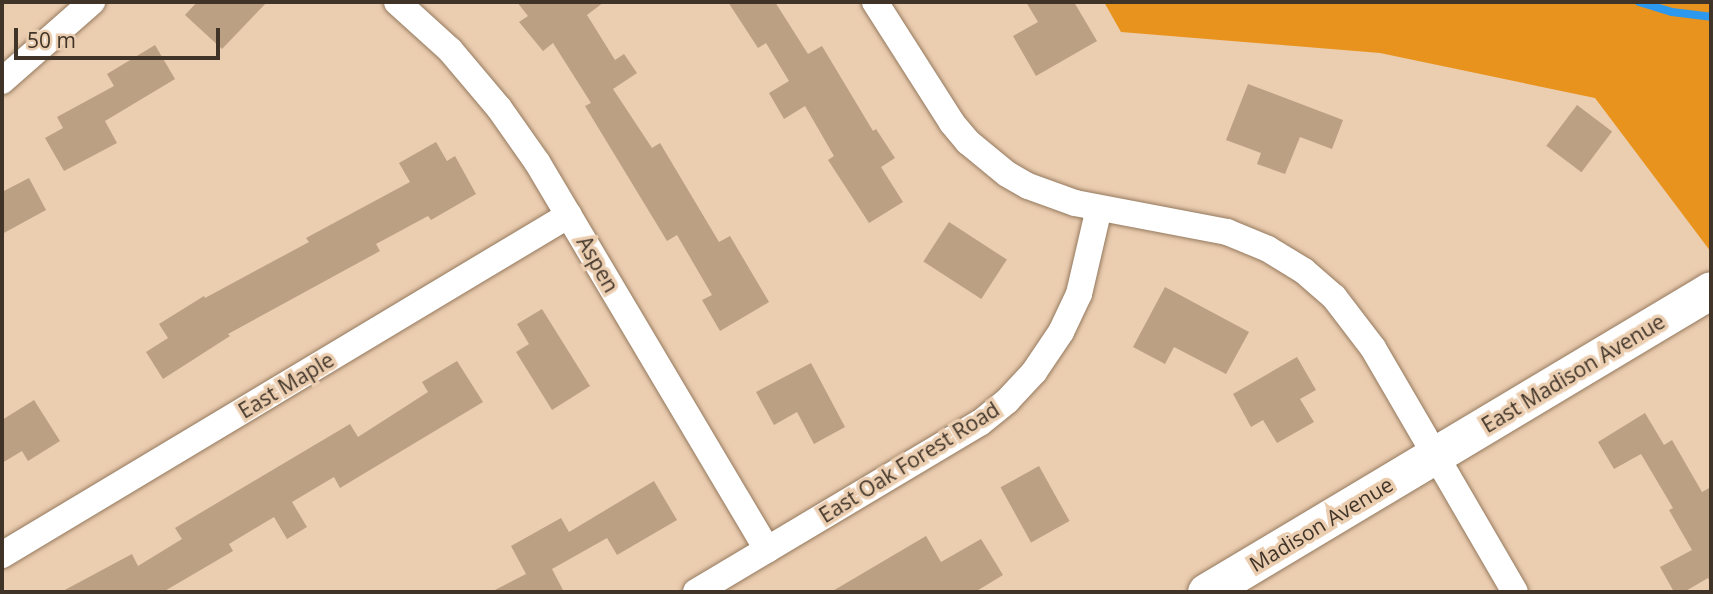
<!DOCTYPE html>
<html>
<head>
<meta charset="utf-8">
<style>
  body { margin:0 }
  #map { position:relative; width:1713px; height:594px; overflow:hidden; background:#ebcdb0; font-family:"Open Sans",sans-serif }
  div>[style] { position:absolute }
  .green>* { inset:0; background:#e8931d }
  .stream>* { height:8px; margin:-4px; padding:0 4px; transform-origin:4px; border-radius:4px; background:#2c99ef }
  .building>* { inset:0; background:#bca084; transform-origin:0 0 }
  .roads { filter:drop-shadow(0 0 2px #94795e) drop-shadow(0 0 2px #94795e) }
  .minor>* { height:26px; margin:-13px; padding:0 13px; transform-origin:13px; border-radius:13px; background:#fff }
  .secondary>* { height:37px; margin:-18.5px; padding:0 18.5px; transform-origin:18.5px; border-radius:18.5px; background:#fff }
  span { translate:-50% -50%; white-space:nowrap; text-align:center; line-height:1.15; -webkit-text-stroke:7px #ebcdb0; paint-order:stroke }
  .street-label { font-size:21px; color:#403428 }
  .frame { position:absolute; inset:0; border:4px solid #403428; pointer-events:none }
  .scale { position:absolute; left:14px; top:28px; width:206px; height:32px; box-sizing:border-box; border:4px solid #403428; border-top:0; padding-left:9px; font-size:21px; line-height:24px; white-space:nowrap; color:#403428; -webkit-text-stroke:5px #ebcdb0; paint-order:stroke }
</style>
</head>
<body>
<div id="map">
  <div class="green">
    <div style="clip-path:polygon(1104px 2px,1711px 2px,1711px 252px,1595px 98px,1380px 53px,1121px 32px)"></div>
  </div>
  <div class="stream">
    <div style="left:1639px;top:2px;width:34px;rotate:17deg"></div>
    <div style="left:1672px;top:12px;width:39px;rotate:7deg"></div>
  </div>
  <div class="building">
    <div style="clip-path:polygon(197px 2px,267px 2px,222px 49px,185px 15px)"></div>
    <div style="clip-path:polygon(517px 2px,604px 2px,587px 15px,615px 60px,624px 54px,637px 73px,613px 89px,652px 148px,660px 143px,719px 242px,730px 236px,769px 302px,720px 331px,702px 300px,712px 295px,677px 235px,667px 241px,585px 106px,591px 103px,553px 43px,543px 51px,519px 22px,528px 16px)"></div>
    <div style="clip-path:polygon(728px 2px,775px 2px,808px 54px,822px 46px,873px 131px,876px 129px,895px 158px,881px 167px,903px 202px,869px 223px,828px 160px,834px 156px,805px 106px,784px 119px,769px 93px,789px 81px,766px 43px,758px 48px)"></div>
    <div style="clip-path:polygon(1026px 2px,1074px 2px,1097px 41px,1036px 76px,1013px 36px,1038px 22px)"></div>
    <div style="clip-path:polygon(155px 45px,175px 79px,105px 121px,117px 143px,64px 171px,45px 138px,63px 128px,57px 117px,114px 86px,107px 74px)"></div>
    <div style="clip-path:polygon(1248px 84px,1343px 120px,1332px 149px,1300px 137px,1285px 174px,1257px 164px,1261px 153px,1226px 140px)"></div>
    <div style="left:1577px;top:105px;width:44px;height:51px;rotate:37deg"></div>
    <div style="clip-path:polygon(436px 142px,447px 161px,455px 156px,476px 194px,431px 220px,428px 216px,376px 244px,380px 251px,228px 334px,230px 336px,163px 379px,146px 352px,168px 338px,159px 324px,204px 296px,205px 298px,309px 242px,306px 238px,410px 182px,399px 163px)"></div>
    <div style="clip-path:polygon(29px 178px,46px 210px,2px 234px,2px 192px)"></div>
    <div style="left:949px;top:222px;width:69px;height:47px;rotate:33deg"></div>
    <div style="clip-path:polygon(1165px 287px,1249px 332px,1226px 374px,1174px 347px,1165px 364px,1133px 347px)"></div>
    <div style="clip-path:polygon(542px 309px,590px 386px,552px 410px,516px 352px,529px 344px,517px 324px)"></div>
    <div style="clip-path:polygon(1297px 357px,1316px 390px,1300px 399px,1314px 422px,1277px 443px,1263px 420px,1251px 427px,1233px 394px)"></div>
    <div style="clip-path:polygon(457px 361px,483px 402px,340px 488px,334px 477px,292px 502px,307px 527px,287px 539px,274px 517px,229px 544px,233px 551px,163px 592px,61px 592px,132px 554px,138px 566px,182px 539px,175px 528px,350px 424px,358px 437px,428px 392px,422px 382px)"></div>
    <div style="clip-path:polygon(811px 363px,845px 427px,814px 444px,797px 412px,774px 425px,756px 392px)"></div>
    <div style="clip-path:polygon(34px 400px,60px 441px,28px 461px,22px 451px,2px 463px,2px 420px)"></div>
    <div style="clip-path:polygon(1645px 413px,1664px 445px,1672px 440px,1702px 492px,1711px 487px,1711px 584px,1708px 578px,1684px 592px,1674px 592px,1660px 567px,1692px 550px,1669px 510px,1673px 508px,1641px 454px,1614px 469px,1598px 442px)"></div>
    <div style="left:1039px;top:466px;width:63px;height:44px;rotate:61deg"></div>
    <div style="clip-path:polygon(654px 481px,677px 520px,617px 555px,607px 538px,552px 569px,564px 592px,491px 592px,526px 574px,511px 546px,561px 518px,569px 532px)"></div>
    <div style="clip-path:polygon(926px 536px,941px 562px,981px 539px,1003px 575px,975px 592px,831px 592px)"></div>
  </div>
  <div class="roads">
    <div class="minor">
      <div style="left:397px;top:2px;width:72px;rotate:42.2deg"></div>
      <div style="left:450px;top:50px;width:76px;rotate:49.8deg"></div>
      <div style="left:499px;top:108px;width:66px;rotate:54.9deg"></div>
      <div style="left:537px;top:162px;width:451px;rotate:59.3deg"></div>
      <div style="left:875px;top:2px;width:143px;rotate:57.5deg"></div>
      <div style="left:952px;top:123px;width:25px;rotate:50deg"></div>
      <div style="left:968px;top:142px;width:50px;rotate:39.4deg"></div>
      <div style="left:1007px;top:174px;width:24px;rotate:30deg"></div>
      <div style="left:1028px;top:186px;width:50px;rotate:19.9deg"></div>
      <div style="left:1075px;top:203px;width:155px;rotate:10.8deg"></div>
      <div style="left:1227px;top:232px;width:44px;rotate:22.5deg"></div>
      <div style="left:1268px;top:249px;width:42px;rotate:31.4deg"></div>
      <div style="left:1304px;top:271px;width:40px;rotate:41deg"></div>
      <div style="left:1334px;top:297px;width:64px;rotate:52.6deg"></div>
      <div style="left:1373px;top:348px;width:282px;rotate:59.8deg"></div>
      <div style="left:2px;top:81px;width:120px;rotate:-41.3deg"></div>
      <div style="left:2px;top:555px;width:661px;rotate:-30.95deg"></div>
      <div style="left:696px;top:592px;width:330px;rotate:-30.8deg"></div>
      <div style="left:980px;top:423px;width:35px;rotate:-39deg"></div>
      <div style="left:1007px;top:401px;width:40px;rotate:-47deg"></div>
      <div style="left:1034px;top:372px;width:48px;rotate:-56deg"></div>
      <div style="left:1061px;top:332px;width:42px;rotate:-64.7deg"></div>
      <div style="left:1079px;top:294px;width:88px;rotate:-76.9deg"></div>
    </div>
    <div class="secondary">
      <div style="left:1206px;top:592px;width:588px;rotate:-30.88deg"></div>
    </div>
  </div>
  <div class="street-label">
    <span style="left:598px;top:264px;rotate:60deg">Aspen</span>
    <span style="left:1573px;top:373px;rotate:-31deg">East Madison Avenue</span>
    <span style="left:286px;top:385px;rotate:-31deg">East Maple</span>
    <span style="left:909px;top:462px;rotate:-32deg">East Oak Forest Road</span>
    <span style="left:1321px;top:524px;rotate:-31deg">Madison Avenue</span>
  </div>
  <div class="frame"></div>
  <div class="scale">50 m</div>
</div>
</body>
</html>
